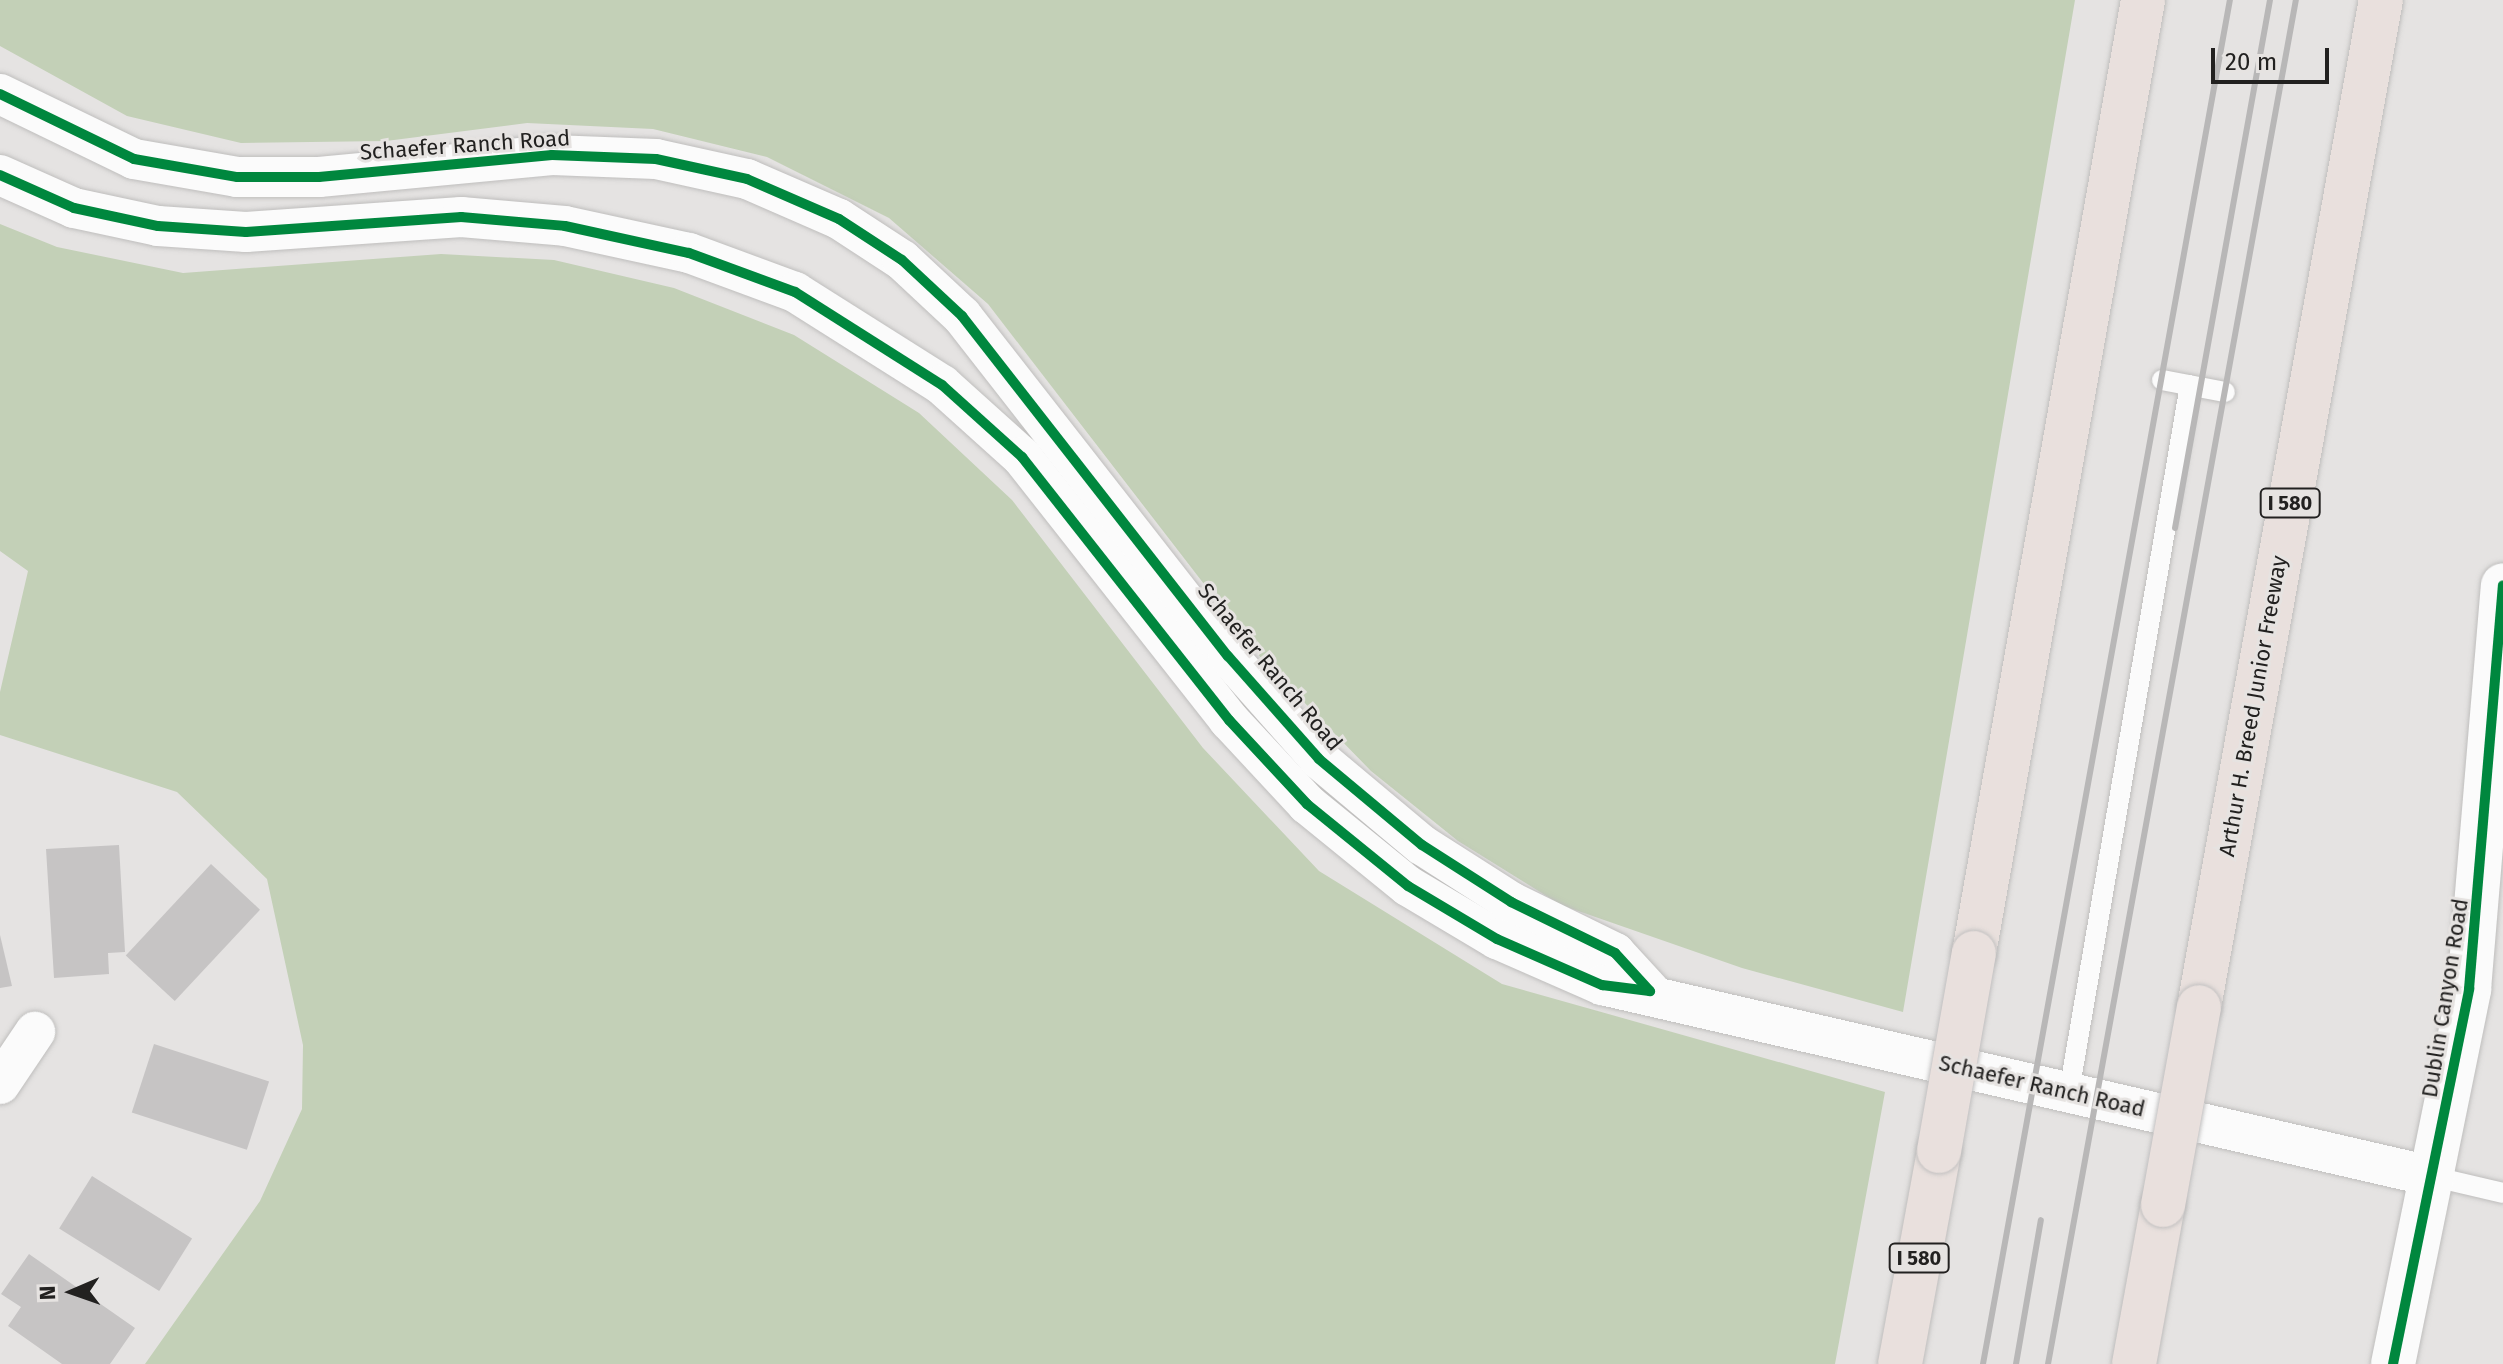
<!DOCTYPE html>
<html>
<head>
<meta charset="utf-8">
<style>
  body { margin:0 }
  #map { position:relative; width:2503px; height:1364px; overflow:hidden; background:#e5e3e2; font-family:"Fira Sans",sans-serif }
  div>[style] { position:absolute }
  .green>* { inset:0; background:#c3d0b7 }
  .building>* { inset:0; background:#c6c4c4; transform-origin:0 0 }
  .roads { filter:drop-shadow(0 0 2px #bfbebd) drop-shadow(0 0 2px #bfbebd) }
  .service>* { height:20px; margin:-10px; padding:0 10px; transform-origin:10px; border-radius:10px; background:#fbfbfb }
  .minor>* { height:40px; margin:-20px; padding:0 20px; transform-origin:20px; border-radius:20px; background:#fbfbfb }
  .secondary>* { height:44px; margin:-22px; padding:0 22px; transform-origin:22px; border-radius:22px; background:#fbfbfb }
  .motorway>* { height:44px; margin:-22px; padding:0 22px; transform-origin:22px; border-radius:22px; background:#e9e0dd }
  .rail>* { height:6px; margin:-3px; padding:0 3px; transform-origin:3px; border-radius:3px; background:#b8b7b7 }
  .bridges { filter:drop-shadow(0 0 2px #c1c0c0) drop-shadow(0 0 2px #c1c0c0) }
  .motorway-bridge>* { height:44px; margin:-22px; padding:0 22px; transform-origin:22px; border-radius:22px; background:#e9e0dd }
  .cycleway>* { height:10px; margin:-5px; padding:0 5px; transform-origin:5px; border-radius:5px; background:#00873e }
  span { translate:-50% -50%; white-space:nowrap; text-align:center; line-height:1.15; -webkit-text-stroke:6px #e6e3e1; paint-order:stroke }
  .shield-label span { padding:2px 6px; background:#e6e3e1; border:2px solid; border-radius:6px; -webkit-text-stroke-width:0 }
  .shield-label { font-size:20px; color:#222120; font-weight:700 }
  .street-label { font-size:22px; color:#222120 }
  .north { position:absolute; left:32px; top:1252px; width:80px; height:80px; -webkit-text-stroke:6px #e6e3e1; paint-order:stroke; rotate:268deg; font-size:22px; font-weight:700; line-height:32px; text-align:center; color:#222120 }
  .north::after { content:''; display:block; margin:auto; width:28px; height:36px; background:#222120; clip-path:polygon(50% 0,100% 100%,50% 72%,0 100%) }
  .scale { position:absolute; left:2211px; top:48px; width:118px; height:36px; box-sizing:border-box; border:4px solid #222120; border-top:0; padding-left:10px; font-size:24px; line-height:28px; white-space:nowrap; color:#222120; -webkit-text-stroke:6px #e6e3e1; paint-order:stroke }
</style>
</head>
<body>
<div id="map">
  <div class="green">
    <div style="clip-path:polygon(0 0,2075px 0,1903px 1012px,1742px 968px,1561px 905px,1458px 841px,1371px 771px,1261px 658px,988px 304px,889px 218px,767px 157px,653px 129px,527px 123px,386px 141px,241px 143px,127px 116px,0 46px)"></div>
    <div style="clip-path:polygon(0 224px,57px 247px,183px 273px,441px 254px,554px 260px,674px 288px,794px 335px,919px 413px,1012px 500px,1203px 748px,1319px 871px,1502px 984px,1885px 1092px,1835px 1364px,145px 1364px,260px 1201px,302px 1109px,303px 1045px,267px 879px,177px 792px,0 735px,0 692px,28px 571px,0 551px)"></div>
  </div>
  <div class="building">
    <div style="clip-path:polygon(119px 845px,125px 952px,108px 953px,109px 974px,54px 978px,46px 849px)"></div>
    <div style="left:211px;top:864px;width:67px;height:125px;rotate:43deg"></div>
    <div style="clip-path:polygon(0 935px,12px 986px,0 988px)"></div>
    <div style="left:154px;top:1044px;width:121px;height:72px;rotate:18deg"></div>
    <div style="left:92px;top:1176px;width:118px;height:62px;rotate:32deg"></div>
    <div style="clip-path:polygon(29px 1254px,135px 1328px,110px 1364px,62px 1364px,8px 1326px,21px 1307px,1px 1294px)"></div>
  </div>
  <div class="roads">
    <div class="service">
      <div style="left:2162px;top:380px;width:64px;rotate:10.8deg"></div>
      <div style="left:2069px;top:1092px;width:717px;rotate:-80.29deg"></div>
      <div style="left:2435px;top:1177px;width:70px;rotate:13.2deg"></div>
    </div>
    <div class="minor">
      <div style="left:0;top:94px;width:149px;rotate:25.9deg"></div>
      <div style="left:134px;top:159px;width:105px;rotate:9.9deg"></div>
      <div style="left:237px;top:177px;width:82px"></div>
      <div style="left:319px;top:177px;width:234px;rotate:-5.4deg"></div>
      <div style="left:552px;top:155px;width:104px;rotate:2.2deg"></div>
      <div style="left:656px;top:159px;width:93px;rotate:12.4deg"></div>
      <div style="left:747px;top:179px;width:100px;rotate:23.5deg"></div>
      <div style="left:839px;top:219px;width:75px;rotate:33.1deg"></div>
      <div style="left:902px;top:260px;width:82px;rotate:43deg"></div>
      <div style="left:962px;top:316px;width:432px;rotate:52deg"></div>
      <div style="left:1228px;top:656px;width:137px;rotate:48.5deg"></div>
      <div style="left:1319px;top:759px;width:134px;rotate:39.9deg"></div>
      <div style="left:1422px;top:845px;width:106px;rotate:32.6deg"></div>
      <div style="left:1511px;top:902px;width:116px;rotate:26.1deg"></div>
      <div style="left:1615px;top:953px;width:52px;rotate:47.4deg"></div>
      <div style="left:0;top:175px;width:81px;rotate:24deg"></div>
      <div style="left:74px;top:208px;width:86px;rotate:12.1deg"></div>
      <div style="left:158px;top:226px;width:88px;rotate:3.9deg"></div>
      <div style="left:246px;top:232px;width:216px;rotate:-4deg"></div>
      <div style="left:461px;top:217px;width:104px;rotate:4.9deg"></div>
      <div style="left:565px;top:226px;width:127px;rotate:12.3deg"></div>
      <div style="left:689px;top:253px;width:113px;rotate:20.2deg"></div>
      <div style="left:795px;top:292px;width:174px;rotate:32.3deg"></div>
      <div style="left:942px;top:385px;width:108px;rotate:42deg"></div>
      <div style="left:1022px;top:457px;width:335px;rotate:51.8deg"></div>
      <div style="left:1229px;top:720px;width:115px;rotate:47.1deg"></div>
      <div style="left:1307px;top:804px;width:130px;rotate:39.1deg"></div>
      <div style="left:1408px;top:886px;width:104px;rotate:30.8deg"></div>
      <div style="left:1497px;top:939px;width:115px;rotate:23.7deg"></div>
      <div style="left:1602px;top:985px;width:855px;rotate:12.98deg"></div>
      <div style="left:0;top:1084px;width:63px;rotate:-56.1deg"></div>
    </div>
    <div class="secondary">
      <div style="left:2393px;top:1364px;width:383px;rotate:-78.5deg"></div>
      <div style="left:2469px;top:989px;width:405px;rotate:-85.2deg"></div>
    </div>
    <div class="motorway">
      <div style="left:1974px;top:953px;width:968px;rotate:-79.94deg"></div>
      <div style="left:2199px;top:1007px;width:1023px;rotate:-79.76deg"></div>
      <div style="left:1900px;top:1364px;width:217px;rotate:-79.6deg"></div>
      <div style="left:2134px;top:1364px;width:162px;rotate:-79.7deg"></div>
    </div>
  </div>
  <div class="rail">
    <div style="left:2175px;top:528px;width:536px;rotate:-79.8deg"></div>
    <div style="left:1983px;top:1364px;width:1386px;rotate:-79.74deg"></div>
    <div style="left:2016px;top:1364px;width:146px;rotate:-80.2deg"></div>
    <div style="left:2048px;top:1364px;width:1386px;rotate:-79.7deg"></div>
  </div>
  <div class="bridges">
    <div class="motorway-bridge">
      <div style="left:1939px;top:1151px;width:201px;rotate:-80deg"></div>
      <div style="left:2163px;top:1205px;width:201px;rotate:-79.7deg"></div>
    </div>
  </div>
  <div class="cycleway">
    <div style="left:0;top:94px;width:149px;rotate:25.9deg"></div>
    <div style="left:134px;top:159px;width:105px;rotate:9.9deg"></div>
    <div style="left:237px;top:177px;width:82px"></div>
    <div style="left:319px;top:177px;width:234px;rotate:-5.4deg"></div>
    <div style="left:552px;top:155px;width:104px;rotate:2.2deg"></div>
    <div style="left:656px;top:159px;width:93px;rotate:12.4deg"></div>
    <div style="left:747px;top:179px;width:100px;rotate:23.5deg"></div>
    <div style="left:839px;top:219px;width:75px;rotate:33.1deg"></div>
    <div style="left:902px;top:260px;width:82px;rotate:43deg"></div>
    <div style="left:962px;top:316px;width:432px;rotate:52deg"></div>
    <div style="left:1228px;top:656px;width:137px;rotate:48.5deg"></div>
    <div style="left:1319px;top:759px;width:134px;rotate:39.9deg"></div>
    <div style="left:1422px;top:845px;width:106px;rotate:32.6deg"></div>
    <div style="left:1511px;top:902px;width:116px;rotate:26.1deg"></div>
    <div style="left:1615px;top:953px;width:52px;rotate:47.4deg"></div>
    <div style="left:0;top:175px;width:81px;rotate:24deg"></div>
    <div style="left:74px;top:208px;width:86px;rotate:12.1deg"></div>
    <div style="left:158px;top:226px;width:88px;rotate:3.9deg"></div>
    <div style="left:246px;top:232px;width:216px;rotate:-4deg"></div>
    <div style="left:461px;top:217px;width:104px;rotate:4.9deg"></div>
    <div style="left:565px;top:226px;width:127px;rotate:12.3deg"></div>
    <div style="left:689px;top:253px;width:113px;rotate:20.2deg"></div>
    <div style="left:795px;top:292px;width:174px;rotate:32.3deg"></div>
    <div style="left:942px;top:385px;width:108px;rotate:42deg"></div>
    <div style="left:1022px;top:457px;width:335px;rotate:51.8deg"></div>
    <div style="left:1229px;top:720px;width:115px;rotate:47.1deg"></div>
    <div style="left:1307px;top:804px;width:130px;rotate:39.1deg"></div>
    <div style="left:1408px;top:886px;width:104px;rotate:30.8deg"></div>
    <div style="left:1497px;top:939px;width:115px;rotate:23.7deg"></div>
    <div style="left:1602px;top:985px;width:48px;rotate:7.1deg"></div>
    <div style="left:2393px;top:1364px;width:383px;rotate:-78.5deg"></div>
    <div style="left:2469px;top:989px;width:405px;rotate:-85.2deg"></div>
  </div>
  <div class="shield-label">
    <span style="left:2290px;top:503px">I 580</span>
    <span style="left:1919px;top:1258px">I 580</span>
  </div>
  <div class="street-label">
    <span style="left:465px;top:145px;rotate:-4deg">Schaefer Ranch Road</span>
    <span style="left:1270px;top:667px;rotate:50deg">Schaefer Ranch Road</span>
    <span style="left:2253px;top:706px;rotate:-80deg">Arthur H. Breed Junior Freeway</span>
    <span style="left:2445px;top:998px;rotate:-81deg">Dublin Canyon Road</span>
    <span style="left:2042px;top:1086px;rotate:13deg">Schaefer Ranch Road</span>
  </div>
  <div class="north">N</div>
  <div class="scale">20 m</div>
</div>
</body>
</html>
